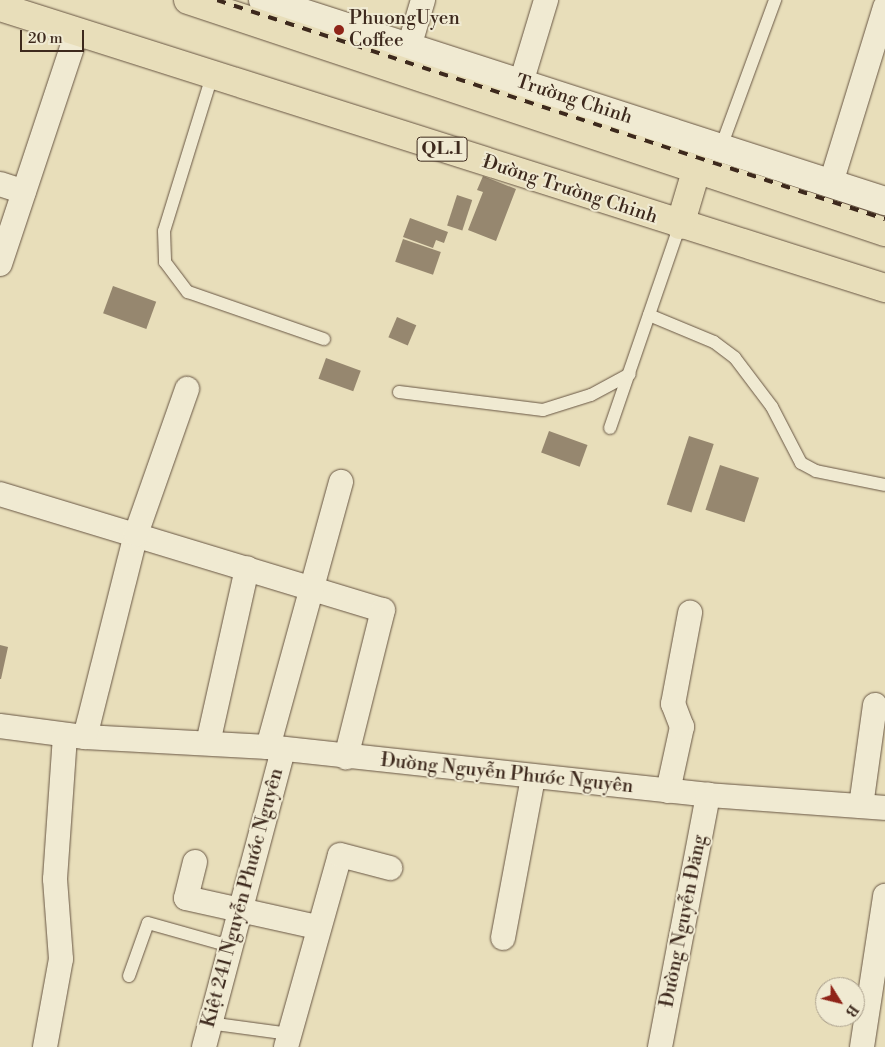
<!DOCTYPE html>
<html>
<head>
<meta charset="utf-8">
<style>
  body { margin:0 }
  #map { position:relative; width:885px; height:1047px; overflow:hidden; background:#e8deba; font-family:"Libre Bodoni",serif }
  div>[style] { position:absolute }
  .building>* { inset:0; background:#96876f; transform-origin:0 0 }
  .roads { filter:drop-shadow(0 0 1px #685644) drop-shadow(0 0 1px #685644) }
  .service>* { height:12px; margin:-6px; padding:0 6px; transform-origin:6px; border-radius:6px; background:#f0ead2 }
  .minor>* { height:24px; margin:-12px; padding:0 12px; transform-origin:12px; border-radius:12px; background:#f0ead2 }
  .tertiary>* { height:28px; margin:-14px; padding:0 14px; transform-origin:14px; border-radius:14px; background:#f0ead2 }
  .trunk>* { height:28px; margin:-14px; padding:0 14px; transform-origin:14px; border-radius:14px; background:#e8deba }
  .rail>* { height:4px; margin-top:-2px; transform-origin:0; background:repeating-linear-gradient(90deg,#3d291d 0 9px,transparent 0 18px) }
  .dots>* { width:14px; height:14px; translate:-50% -50%; box-sizing:border-box; border:2px solid #f0ead2; border-radius:50% }
  span { translate:-50% -50%; white-space:nowrap; text-align:center; line-height:1.15; -webkit-text-stroke:4px #f0ead2; paint-order:stroke }
  .shield-label span { padding:1px 4px; background:#f0ead2; border:1px solid; border-radius:4px; -webkit-text-stroke-width:0 }
  .shield-label { font-size:18px; color:#3d291d; font-weight:700 }
  .poi-label { font-size:19px; color:#3d291d }
  .left { translate:0 -50%; text-align:left }
  .street-label { font-size:19px; color:#3d291d }
  .north { position:absolute; left:815px; top:977px; width:50px; height:50px; box-sizing:border-box; background:#f0ead2; border:1px solid #a89d8a; border-radius:50%; rotate:126deg; font-size:14px; font-weight:700; line-height:20px; text-align:center; color:#3d291d }
  .north::after { content:''; display:block; margin:auto; width:18px; height:22px; background:#8f2418; clip-path:polygon(50% 0,100% 100%,50% 72%,0 100%) }
  .scale { position:absolute; left:20px; top:30px; width:64px; height:22px; box-sizing:border-box; border:2px solid #3d291d; border-top:0; padding-left:6px; font-size:15px; line-height:18px; white-space:nowrap; color:#3d291d; -webkit-text-stroke:4px #f0ead2; paint-order:stroke }
</style>
</head>
<body>
<div id="map">
  <div class="building">
    <div style="clip-path:polygon(483px 176px,516px 189px,496px 241px,468px 230px,483px 192px,477px 190px)"></div>
    <div style="left:457px;top:195px;width:16px;height:32px;rotate:18deg"></div>
    <div style="clip-path:polygon(410px 218px,448px 232px,444px 243px,436px 240px,433px 248px,403px 237px)"></div>
    <div style="left:403px;top:239px;width:40px;height:24px;rotate:19deg"></div>
    <div style="left:113px;top:286px;width:46px;height:29px;rotate:20deg"></div>
    <div style="left:397px;top:317px;width:21px;height:22px;rotate:23deg"></div>
    <div style="left:326px;top:358px;width:37px;height:22px;rotate:20deg"></div>
    <div style="left:549px;top:431px;width:41px;height:23px;rotate:20deg"></div>
    <div style="left:689px;top:436px;width:26px;height:72px;rotate:18deg"></div>
    <div style="left:720px;top:465px;width:41px;height:47px;rotate:18deg"></div>
    <div style="clip-path:polygon(0 645px,8px 647px,1px 679px,0 679px)"></div>
  </div>
  <div class="roads">
    <div class="service">
      <div style="left:212px;top:76px;width:162px;rotate:107.2deg"></div>
      <div style="left:164px;top:231px;width:31px;rotate:88deg"></div>
      <div style="left:165px;top:262px;width:38px;rotate:53deg"></div>
      <div style="left:188px;top:292px;width:144px;rotate:19.1deg"></div>
      <div style="left:721px;top:147px;width:157px;rotate:-69.8deg"></div>
      <div style="left:649px;top:315px;width:70px;rotate:22.6deg"></div>
      <div style="left:714px;top:342px;width:26px;rotate:37deg"></div>
      <div style="left:735px;top:358px;width:61px;rotate:52.9deg"></div>
      <div style="left:772px;top:407px;width:63px;rotate:62.6deg"></div>
      <div style="left:801px;top:463px;width:17px;rotate:28deg"></div>
      <div style="left:816px;top:471px;width:70px;rotate:11.5deg"></div>
      <div style="left:399px;top:392px;width:145px;rotate:7.1deg"></div>
      <div style="left:543px;top:410px;width:50px;rotate:-17.4deg"></div>
      <div style="left:591px;top:395px;width:44px;rotate:-28.3deg"></div>
      <div style="left:610px;top:428px;width:215px;rotate:-71deg"></div>
      <div style="left:129px;top:976px;width:56px;rotate:-70.3deg"></div>
      <div style="left:148px;top:923px;width:85px;rotate:15.7deg"></div>
      <div style="left:209px;top:1023px;width:81px;rotate:7.8deg"></div>
    </div>
    <div class="minor">
      <div style="left:409px;top:47px;width:49px;rotate:-73.4deg"></div>
      <div style="left:521px;top:83px;width:87px;rotate:-73.2deg"></div>
      <div style="left:831px;top:183px;width:184px;rotate:-72.9deg"></div>
      <div style="left:0;top:184px;width:25px;rotate:18deg"></div>
      <div style="left:0;top:264px;width:244px;rotate:-71.6deg"></div>
      <div style="left:0;top:494px;width:400px;rotate:16.9deg"></div>
      <div style="left:383px;top:610px;width:152px;rotate:104.1deg"></div>
      <div style="left:0;top:726px;width:86px;rotate:7.4deg"></div>
      <div style="left:85px;top:737px;width:183px;rotate:3.1deg"></div>
      <div style="left:268px;top:747px;width:443px;rotate:6.2deg"></div>
      <div style="left:708px;top:795px;width:177px;rotate:4.2deg"></div>
      <div style="left:85px;top:737px;width:209px;rotate:-75.9deg"></div>
      <div style="left:136px;top:534px;width:154px;rotate:-70.6deg"></div>
      <div style="left:208px;top:743px;width:179px;rotate:-77.4deg"></div>
      <div style="left:268px;top:747px;width:275px;rotate:-74.6deg"></div>
      <div style="left:668px;top:791px;width:66px;rotate:-77.7deg"></div>
      <div style="left:682px;top:727px;width:25px;rotate:-111deg"></div>
      <div style="left:673px;top:704px;width:93px;rotate:-79.4deg"></div>
      <div style="left:861px;top:806px;width:102px;rotate:-82.1deg"></div>
      <div style="left:195px;top:862px;width:37px;rotate:104deg"></div>
      <div style="left:186px;top:898px;width:134px;rotate:12.5deg"></div>
      <div style="left:503px;top:938px;width:164px;rotate:-79.4deg"></div>
      <div style="left:45px;top:1047px;width:89px;rotate:-79.7deg"></div>
      <div style="left:61px;top:959px;width:80px;rotate:-94.3deg"></div>
      <div style="left:55px;top:879px;width:144px;rotate:-86deg"></div>
      <div style="left:204px;top:1047px;width:307px;rotate:-75.1deg"></div>
      <div style="left:286px;top:1047px;width:199px;rotate:-74.3deg"></div>
      <div style="left:340px;top:855px;width:52px;rotate:14.6deg"></div>
      <div style="left:660px;top:1047px;width:257px;rotate:-79.2deg"></div>
      <div style="left:862px;top:1047px;width:153px;rotate:-81.3deg"></div>
    </div>
    <div class="tertiary">
      <div style="left:263px;top:0;width:654px;rotate:17.91deg"></div>
    </div>
    <div class="trunk">
      <div style="left:188px;top:0;width:735px;rotate:18.41deg"></div>
      <div style="left:0;top:7px;width:929px;rotate:17.62deg"></div>
      <div style="left:680px;top:225px;width:59px;rotate:-73.4deg"></div>
    </div>
  </div>
  <div class="rail">
    <div style="left:217px;top:0;width:703px;rotate:18.15deg"></div>
  </div>
  <div class="dots">
    <div style="left:339px;top:30px;background:#8f2418"></div>
  </div>
  <div class="shield-label">
    <span style="left:442px;top:149px">QL.1</span>
  </div>
  <div class="poi-label">
    <span class="left" style="left:349px;top:30px">PhuongUyen<br>Coffee</span>
  </div>
  <div class="street-label">
    <span style="left:574px;top:100px;rotate:18deg">Trường Chinh</span>
    <span style="left:570px;top:190px;rotate:18deg">Đường Trường Chinh</span>
    <span style="left:507px;top:774px;rotate:6deg">Đường Nguyễn Phước Nguyên</span>
    <span style="left:243px;top:898px;rotate:-75deg">Kiệt 241 Nguyễn Phước Nguyên</span>
    <span style="left:684px;top:921px;rotate:-79deg">Đường Nguyễn Đăng</span>
  </div>
  <div class="north">B</div>
  <div class="scale">20 m</div>
</div>
</body>
</html>
